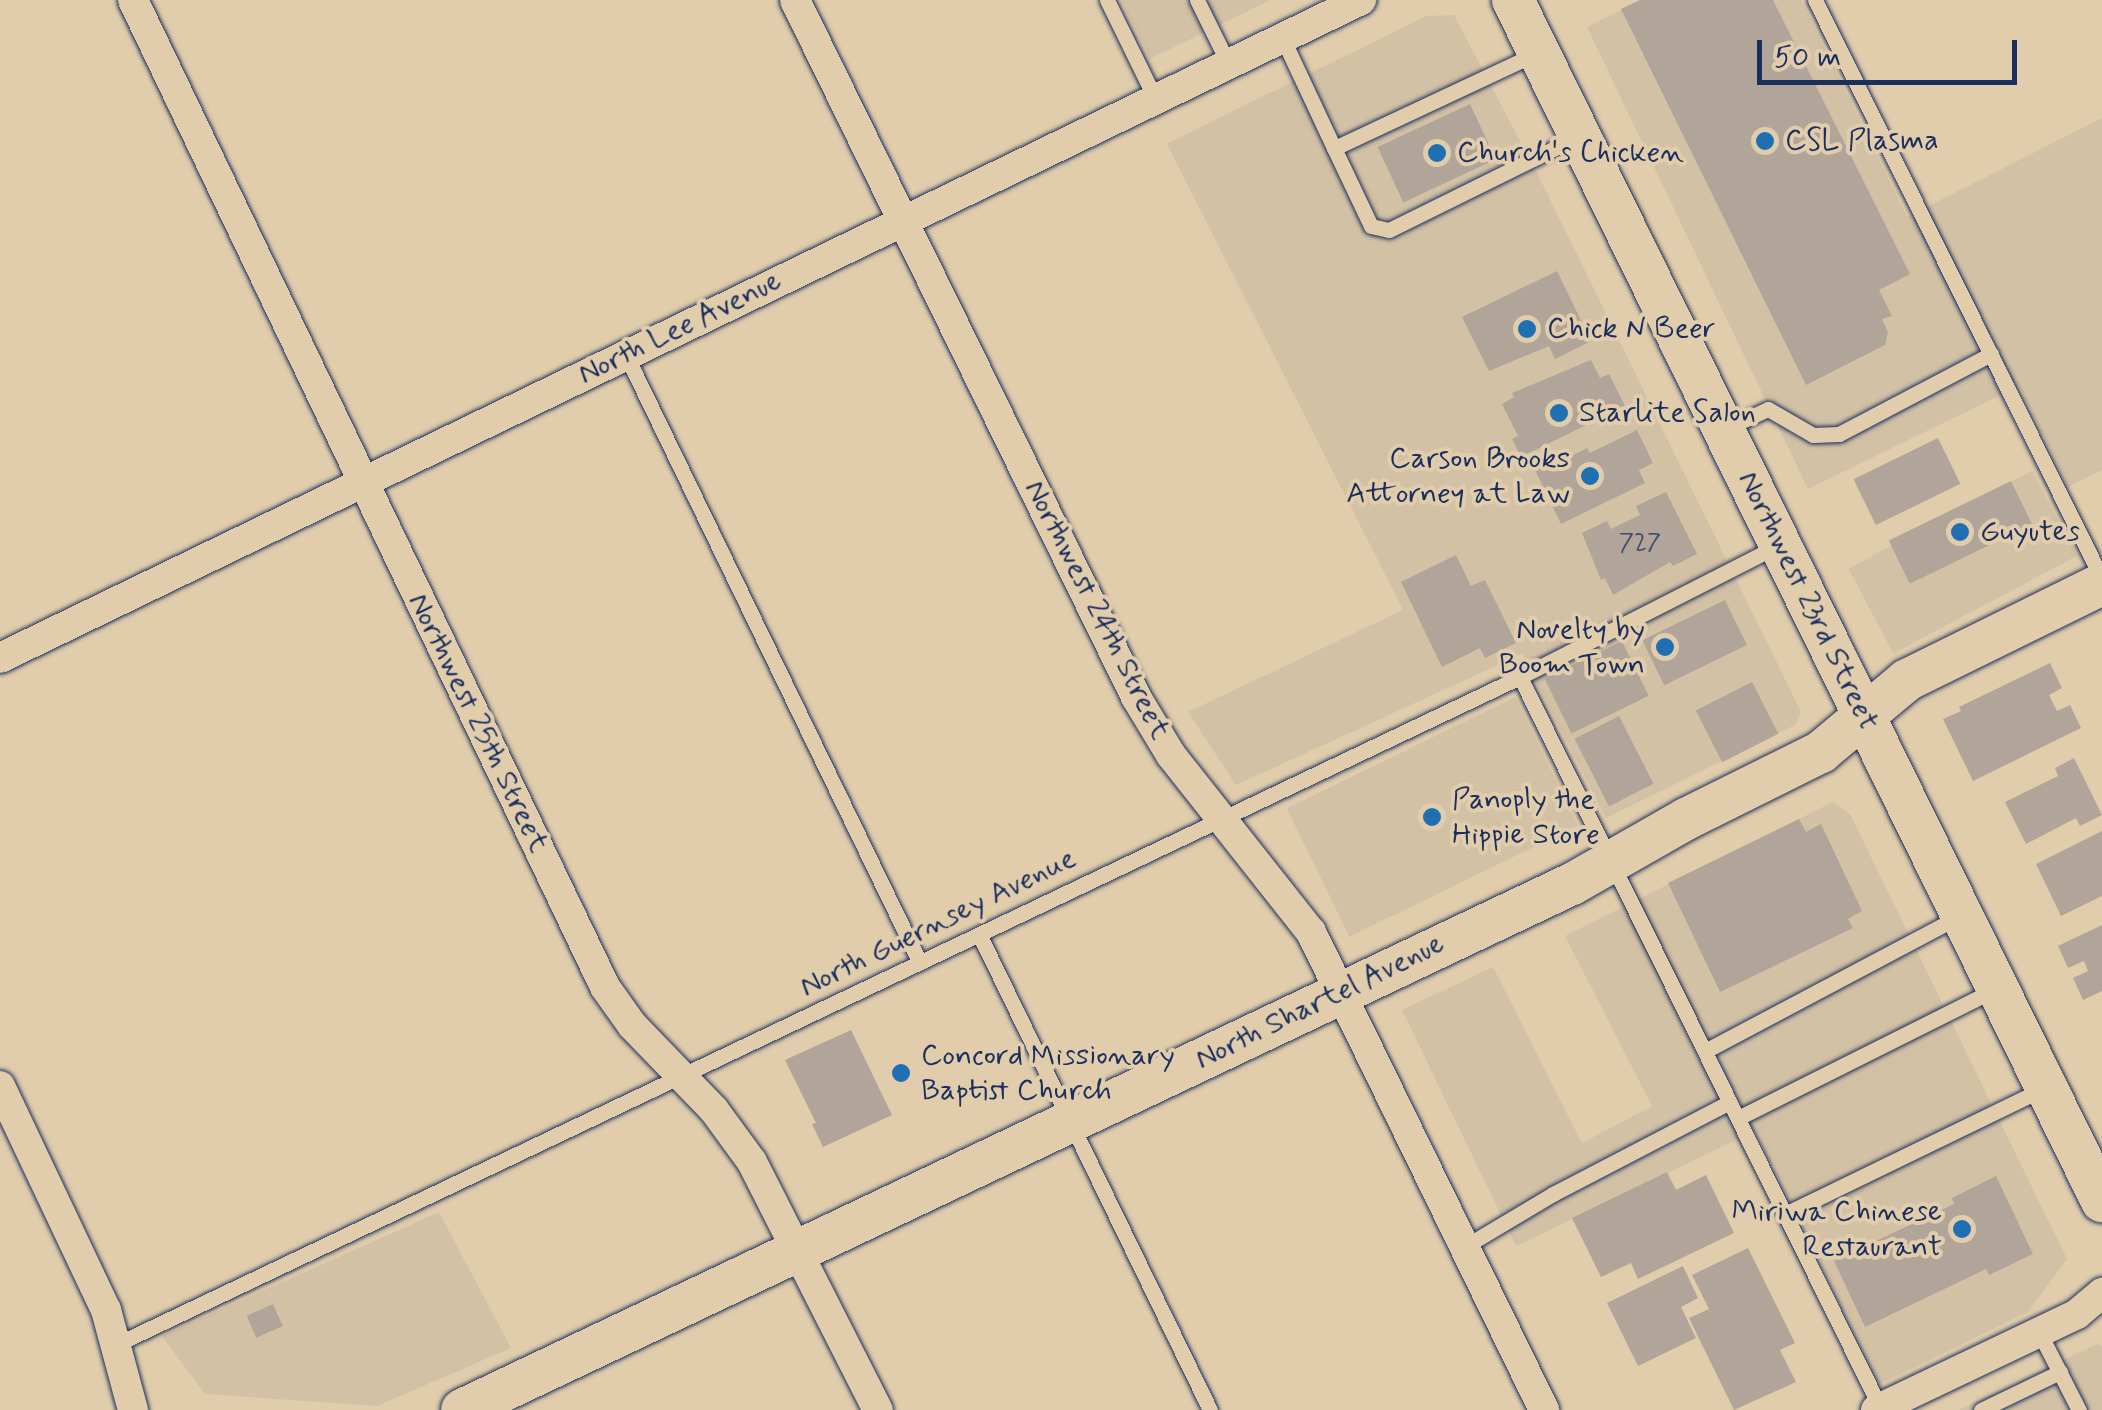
<!DOCTYPE html>
<html>
<head>
<meta charset="utf-8">
<style>
  body { margin:0 }
  #map { position:relative; width:2102px; height:1410px; overflow:hidden; background:#e1cdab; font-family:Mynerve,sans-serif }
  div>[style] { position:absolute }
  .built>* { inset:0; background:#d2c1a5; transform-origin:0 0 }
  .building>* { inset:0; background:#b0a598; transform-origin:0 0 }
  .roads { filter:drop-shadow(0 0 2px #1b2f5e) drop-shadow(0 0 2px #1b2f5e) }
  .lane>* { height:15px; margin:-7.5px; padding:0 7.5px; transform-origin:7.5px; border-radius:7.5px; background:#e1cdab }
  .street>* { height:30px; margin:-15px; padding:0 15px; transform-origin:15px; border-radius:15px; background:#e1cdab }
  .secondary>* { height:42px; margin:-21px; padding:0 21px; transform-origin:21px; border-radius:21px; background:#e1cdab }
  .dots>* { width:28px; height:28px; translate:-50% -50%; box-sizing:border-box; border:5px solid #e1cdab; border-radius:50% }
  span { translate:-50% -50%; white-space:nowrap; text-align:center; line-height:1.15; -webkit-text-stroke:8px #e1cdab; paint-order:stroke }
  .number-label { font-size:25px; color:#404c6c }
  .number-label span { -webkit-text-stroke-width:0 }
  .poi-label { font-size:30px; color:#1b2f5e }
  .left { translate:0 -50%; text-align:left }
  .right { translate:-100% -50%; text-align:right }
  .street-label { font-size:30px; color:#1b2f5e }
  .scale { position:absolute; left:1757px; top:40px; width:260px; height:45px; box-sizing:border-box; border:5px solid #1b2f5e; border-top:0; padding-left:12px; font-size:30px; line-height:35px; white-space:nowrap; color:#1b2f5e; -webkit-text-stroke:8px #e1cdab; paint-order:stroke }
</style>
</head>
<body>
<div id="map">
  <div class="built">
    <div style="clip-path:polygon(1121px 0,1270px 0,1150px 59px)"></div>
    <div style="clip-path:polygon(1640px 0,1801px 0,1907px 217px,2102px 118px,2102px 470px,2068px 487px,2019px 386px,1808px 489px,1587px 27px)"></div>
    <div style="clip-path:polygon(1454px 15px,1543px 185px,1801px 712px,1795px 725px,1606px 818px,1522px 654px,1236px 785px,1188px 712px,1403px 610px,1167px 144px,1426px 16px)"></div>
    <div style="left:2032px;top:471px;width:96px;height:208px;rotate:62deg"></div>
    <div style="left:1515px;top:697px;width:143px;height:254px;rotate:64deg"></div>
    <div style="clip-path:polygon(1833px 802px,1850px 814px,2067px 1259px,2028px 1312px,1880px 1384px,1755px 1131px,1516px 1246px,1402px 1010px,1493px 967px,1582px 1143px,1652px 1106px,1565px 936px)"></div>
    <div style="clip-path:polygon(439px 1212px,511px 1348px,377px 1406px,205px 1394px,162px 1336px)"></div>
    <div style="clip-path:polygon(2097px 1344px,2102px 1346px,2102px 1410px,1959px 1410px)"></div>
  </div>
  <div class="building">
    <div style="clip-path:polygon(1640px 0,1773px 0,1910px 274px,1879px 290px,1892px 316px,1882px 319px,1888px 332px,1885px 345px,1806px 385px,1621px 9px)"></div>
    <div style="left:1470px;top:104px;width:61px;height:102px;rotate:65deg"></div>
    <div style="clip-path:polygon(1557px 271px,1591px 341px,1555px 359px,1549px 346px,1489px 371px,1462px 317px)"></div>
    <div style="clip-path:polygon(1591px 360px,1600px 378px,1609px 374px,1625px 406px,1521px 457px,1512px 439px,1518px 436px,1502px 404px,1514px 397px,1512px 393px)"></div>
    <div style="clip-path:polygon(1637px 430px,1653px 463px,1639px 470px,1645px 483px,1561px 524px,1534px 468px,1561px 455px,1564px 460px,1587px 448px,1590px 453px)"></div>
    <div style="left:1938px;top:438px;width:51px;height:94px;rotate:64deg"></div>
    <div style="left:2011px;top:481px;width:48px;height:136px;rotate:64deg"></div>
    <div style="clip-path:polygon(1666px 492px,1697px 554px,1673px 566px,1670px 562px,1613px 595px,1605px 578px,1601px 580px,1582px 533px,1607px 521px,1611px 529px,1640px 515px,1636px 506px)"></div>
    <div style="clip-path:polygon(1456px 555px,1471px 586px,1485px 580px,1516px 643px,1485px 658px,1480px 648px,1442px 667px,1401px 582px)"></div>
    <div style="left:1725px;top:600px;width:50px;height:92px;rotate:64deg"></div>
    <div style="left:1622px;top:641px;width:61px;height:86px;rotate:64deg"></div>
    <div style="clip-path:polygon(2050px 663px,2062px 688px,2049px 695px,2057px 711px,2070px 705px,2081px 728px,1973px 781px,1943px 719px,1961px 711px,1959px 707px)"></div>
    <div style="left:1752px;top:682px;width:58px;height:63px;rotate:63deg"></div>
    <div style="left:1619px;top:716px;width:76px;height:50px;rotate:63deg"></div>
    <div style="clip-path:polygon(2074px 758px,2102px 815px,2080px 826px,2076px 818px,2026px 844px,2005px 802px,2058px 776px,2055px 768px)"></div>
    <div style="clip-path:polygon(1799px 819px,1806px 832px,1821px 824px,1862px 911px,1848px 919px,1853px 928px,1720px 992px,1668px 883px)"></div>
    <div style="clip-path:polygon(2102px 831px,2102px 896px,2061px 916px,2036px 864px)"></div>
    <div style="clip-path:polygon(2102px 925px,2102px 991px,2083px 1000px,2073px 978px,2088px 971px,2084px 961px,2068px 968px,2058px 946px)"></div>
    <div style="clip-path:polygon(851px 1030px,892px 1115px,823px 1147px,812px 1124px,816px 1123px,785px 1060px)"></div>
    <div style="clip-path:polygon(1667px 1172px,1676px 1190px,1706px 1175px,1734px 1233px,1638px 1279px,1631px 1263px,1601px 1277px,1572px 1218px)"></div>
    <div style="clip-path:polygon(1996px 1176px,2033px 1254px,1989px 1275px,1986px 1269px,1865px 1327px,1834px 1261px,1954px 1204px,1952px 1198px)"></div>
    <div style="clip-path:polygon(1748px 1248px,1795px 1343px,1780px 1350px,1796px 1382px,1734px 1410px,1689px 1318px,1709px 1309px,1692px 1275px)"></div>
    <div style="clip-path:polygon(1683px 1266px,1698px 1298px,1681px 1307px,1696px 1338px,1638px 1366px,1607px 1303px)"></div>
    <div style="left:273px;top:1304px;width:24px;height:29px;rotate:66deg"></div>
  </div>
  <div class="roads">
    <div class="lane">
      <div style="left:1107px;top:0;width:109px;rotate:63.9deg"></div>
      <div style="left:1197px;top:0;width:70px;rotate:63.8deg"></div>
      <div style="left:1815px;top:0;width:646px;rotate:63.63deg"></div>
      <div style="left:1282px;top:37px;width:123px;rotate:64.9deg"></div>
      <div style="left:1535px;top:54px;width:222px;rotate:154.9deg"></div>
      <div style="left:1334px;top:148px;width:86px;rotate:64.6deg"></div>
      <div style="left:1371px;top:226px;width:18px;rotate:13deg"></div>
      <div style="left:1389px;top:230px;width:210px;rotate:-26.3deg"></div>
      <div style="left:626px;top:355px;width:675px;rotate:64.19deg"></div>
      <div style="left:1727px;top:428px;width:45px;rotate:-24.9deg"></div>
      <div style="left:1768px;top:409px;width:52px;rotate:30deg"></div>
      <div style="left:1813px;top:435px;width:26px;rotate:-2deg"></div>
      <div style="left:1839px;top:434px;width:172px;rotate:-27.8deg"></div>
      <div style="left:1520px;top:677px;width:816px;rotate:63.75deg"></div>
      <div style="left:979px;top:934px;width:529px;rotate:64.11deg"></div>
      <div style="left:1705px;top:1051px;width:286px;rotate:-27.9deg"></div>
      <div style="left:1738px;top:1118px;width:286px;rotate:-26.6deg"></div>
      <div style="left:1785px;top:1214px;width:287px;rotate:-25.9deg"></div>
      <div style="left:1464px;top:1247px;width:104px;rotate:-30.8deg"></div>
      <div style="left:1553px;top:1194px;width:199px;rotate:-27.5deg"></div>
      <div style="left:2039px;top:1332px;width:88px;rotate:62.9deg"></div>
      <div style="left:115px;top:1345px;width:1556px;rotate:-25.43deg"></div>
      <div style="left:1520px;top:677px;width:288px;rotate:-27deg"></div>
      <div style="left:1981px;top:1410px;width:88px;rotate:-25.7deg"></div>
    </div>
    <div class="street">
      <div style="left:133px;top:0;width:1094px;rotate:64.44deg"></div>
      <div style="left:605px;top:987px;width:47px;rotate:54.6deg"></div>
      <div style="left:632px;top:1025px;width:118px;rotate:46deg"></div>
      <div style="left:714px;top:1110px;width:64px;rotate:53.8deg"></div>
      <div style="left:752px;top:1162px;width:278px;rotate:63.1deg"></div>
      <div style="left:795px;top:0;width:776px;rotate:63.93deg"></div>
      <div style="left:1136px;top:697px;width:68px;rotate:58.9deg"></div>
      <div style="left:1171px;top:755px;width:226px;rotate:51.7deg"></div>
      <div style="left:1311px;top:932px;width:532px;rotate:64.01deg"></div>
      <div style="left:0;top:658px;width:1512px;rotate:-25.8deg"></div>
      <div style="left:0;top:1086px;width:248px;rotate:64.7deg"></div>
      <div style="left:106px;top:1310px;width:104px;rotate:74.9deg"></div>
      <div style="left:1876px;top:1410px;width:223px;rotate:-25.5deg"></div>
      <div style="left:2077px;top:1314px;width:33px;rotate:-40deg"></div>
    </div>
    <div class="secondary">
      <div style="left:1513px;top:0;width:1338px;rotate:63.88deg"></div>
      <div style="left:462px;top:1410px;width:1228px;rotate:-25.36deg"></div>
      <div style="left:1572px;top:884px;width:131px;rotate:-29.7deg"></div>
      <div style="left:1686px;top:819px;width:151px;rotate:-26.4deg"></div>
      <div style="left:1821px;top:752px;width:112px;rotate:-39.9deg"></div>
      <div style="left:1907px;top:680px;width:217px;rotate:-26.2deg"></div>
    </div>
  </div>
  <div class="dots">
    <div style="left:1765px;top:141px;background:#1f6fb2"></div>
    <div style="left:1437px;top:153px;background:#1f6fb2"></div>
    <div style="left:1527px;top:329px;background:#1f6fb2"></div>
    <div style="left:1559px;top:413px;background:#1f6fb2"></div>
    <div style="left:1590px;top:476px;background:#1f6fb2"></div>
    <div style="left:1960px;top:532px;background:#1f6fb2"></div>
    <div style="left:1665px;top:647px;background:#1f6fb2"></div>
    <div style="left:1432px;top:817px;background:#1f6fb2"></div>
    <div style="left:901px;top:1073px;background:#1f6fb2"></div>
    <div style="left:1962px;top:1229px;background:#1f6fb2"></div>
  </div>
  <div class="number-label">
    <span style="left:1640px;top:544px">727</span>
  </div>
  <div class="poi-label">
    <span class="left" style="left:1785px;top:141px">CSL Plasma</span>
    <span class="left" style="left:1457px;top:153px">Church's Chicken</span>
    <span class="left" style="left:1547px;top:329px">Chick N Beer</span>
    <span class="left" style="left:1579px;top:413px">Starlite Salon</span>
    <span class="right" style="left:1570px;top:476px">Carson Brooks<br>Attorney at Law</span>
    <span class="left" style="left:1980px;top:532px">Guyutes</span>
    <span class="right" style="left:1645px;top:647px">Novelty by<br>Boom Town</span>
    <span class="left" style="left:1452px;top:817px">Panoply the<br>Hippie Store</span>
    <span class="left" style="left:921px;top:1073px">Concord Missionary<br>Baptist Church</span>
    <span class="right" style="left:1942px;top:1229px">Miriwa Chinese<br>Restaurant</span>
  </div>
  <div class="street-label">
    <span style="left:680px;top:328px;rotate:-26deg">North Lee Avenue</span>
    <span style="left:1808px;top:601px;rotate:64deg">Northwest 23rd Street</span>
    <span style="left:1097px;top:610px;rotate:63deg">Northwest 24th Street</span>
    <span style="left:478px;top:723px;rotate:64deg">Northwest 25th Street</span>
    <span style="left:938px;top:923px;rotate:-26deg">North Guernsey Avenue</span>
    <span style="left:1320px;top:1002px;rotate:-26deg">North Shartel Avenue</span>
  </div>
  <div class="scale">50 m</div>
</div>
</body>
</html>
